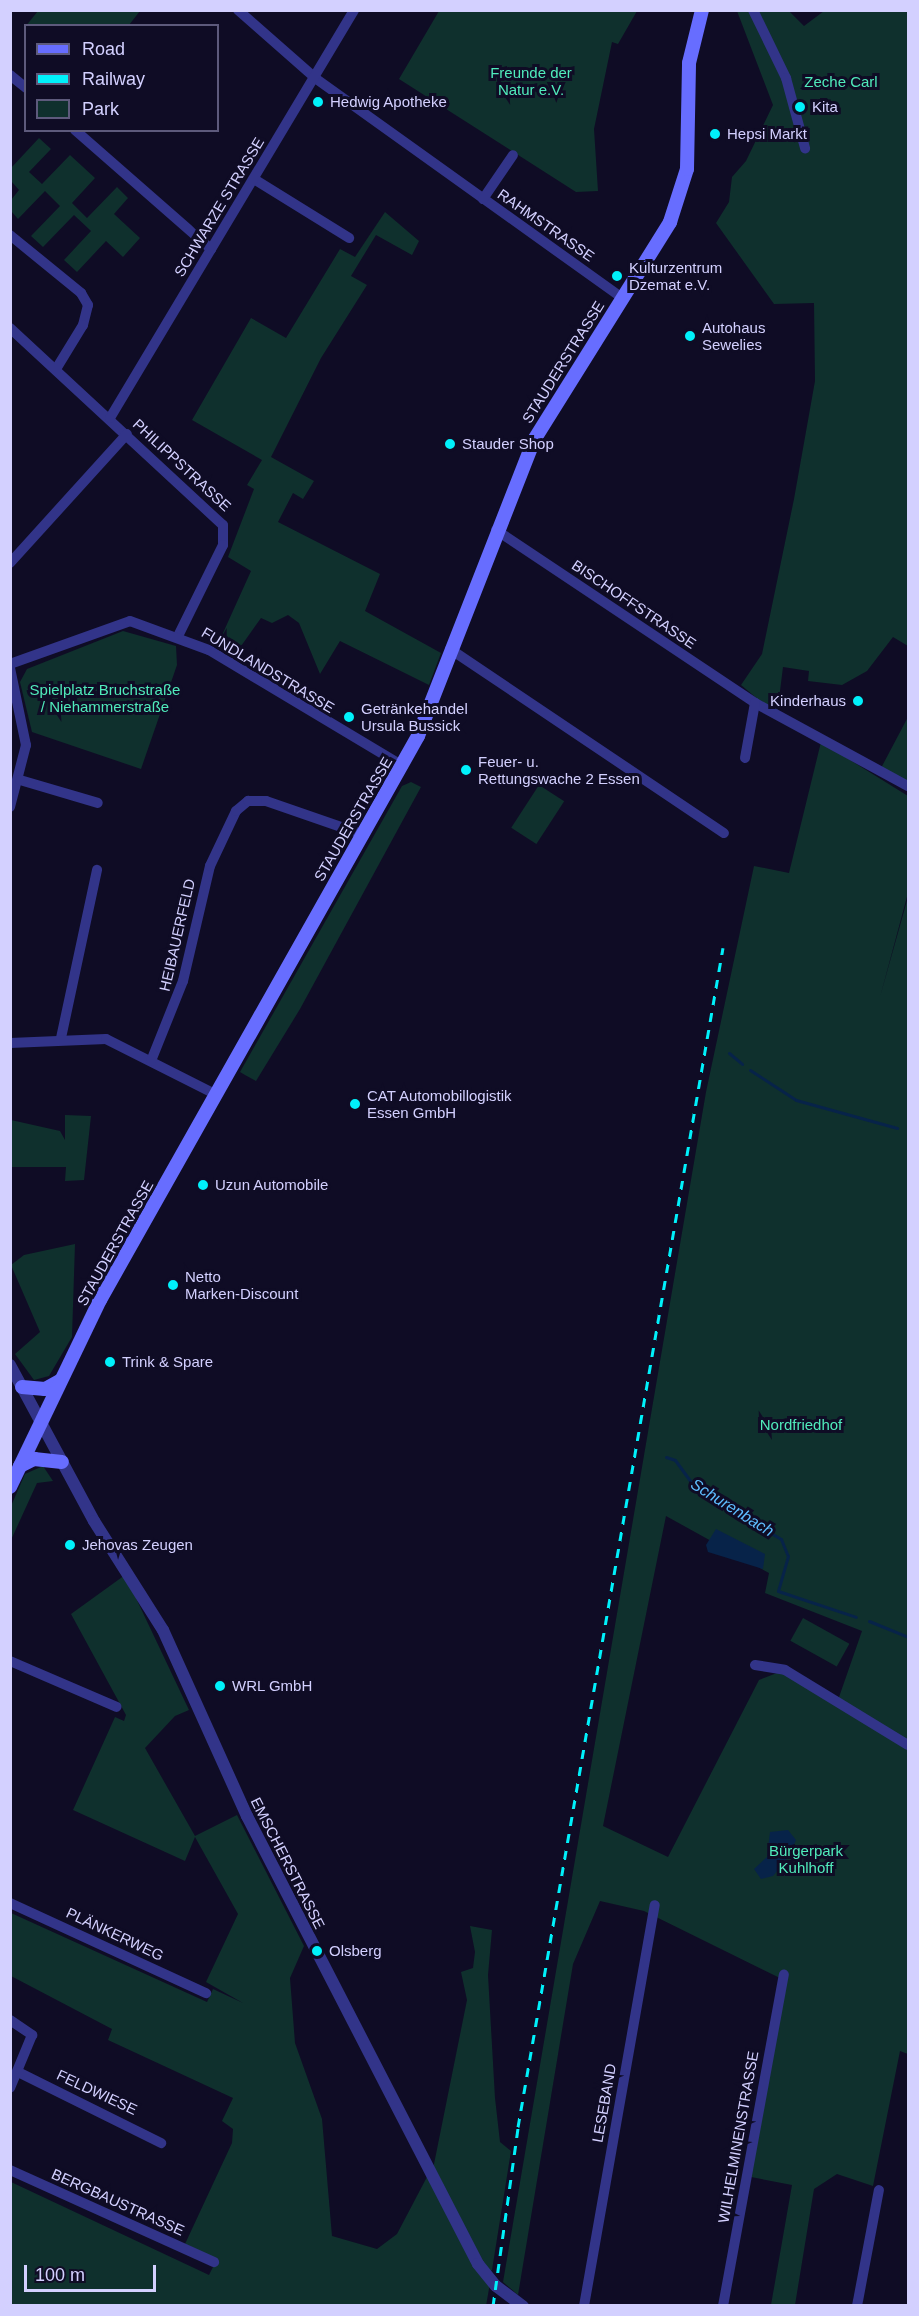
<!DOCTYPE html>
<html>
<head>
<meta charset="utf-8">
<style>
  body { margin:0 }
  #map { position:relative; width:919px; height:2316px; overflow:hidden; background:#0f0c25; font-family:Helvetica,sans-serif }
  div>[style] { position:absolute }
  .green>* { inset:0; background:#0f302d; transform-origin:0 0 }
  .water>* { inset:0; background:#072349 }
  .stream>* { height:3px; margin:-1.5px; padding:0 1.5px; transform-origin:1.5px; border-radius:1.5px; background:#072349 }
  .minor>* { height:10px; margin:-5px; padding:0 5px; transform-origin:5px; border-radius:5px; background:#323489 }
  .tertiary>* { height:12px; margin:-6px; padding:0 6px; transform-origin:6px; border-radius:6px; background:#323489 }
  .secondary>* { height:14px; margin:-7px; padding:0 7px; transform-origin:7px; border-radius:7px; background:#676dff }
  .rail>* { height:3px; margin-top:-1.5px; transform-origin:0; background:repeating-linear-gradient(90deg,#00f1fb 0 9px,transparent 0 17px) }
  .dots>* { width:16px; height:16px; translate:-50% -50%; box-sizing:border-box; border:3px solid #0f0c25; border-radius:50% }
  span { translate:-50% -50%; white-space:nowrap; text-align:center; line-height:1.15; -webkit-text-stroke:6px #0f0c25; paint-order:stroke }
  .park-label { font-size:15px; color:#50ebbb }
  .poi-label { font-size:15px; color:#d3d0ff }
  .left { translate:0 -50%; text-align:left }
  .right { translate:-100% -50%; text-align:right }
  .street-label { font-size:15px; color:#d3d0ff }
  .water-label { font-size:16px; color:#5ebeff; font-style:italic }
  .frame { position:absolute; inset:0; border:12px solid #d3d0ff; pointer-events:none }
  .legend { position:absolute; left:24px; top:24px; width:195px; height:108px; box-sizing:border-box; background:#0f0c25; border:2px solid #5d5a7c; margin:0; padding:8px 10px; list-style:none; font-size:18px; color:#d3d0ff }
  .legend li { display:flex; align-items:center; gap:12px; height:30px }
  .legend b { width:30px; border:2px solid #5d5a7c }
  .scale { position:absolute; left:24px; top:2265px; width:132px; height:27px; box-sizing:border-box; border:3px solid #d3d0ff; border-top:0; padding-left:8px; font-size:18px; line-height:21px; white-space:nowrap; color:#d3d0ff; -webkit-text-stroke:4px #0f0c25; paint-order:stroke }
</style>
</head>
<body>
<div id="map">
  <div class="green">
    <div style="clip-path:polygon(38px 11px,38px 10px,140px 11px,129px 25px,25px 27px)"></div>
    <div style="clip-path:polygon(439px 11px,637px 11px,618px 44px,612px 42px,594px 129px,598px 191px,576px 192px,399px 79px)"></div>
    <div style="clip-path:polygon(737px 11px,789px 11px,804px 26px,824px 11px,908px 11px,908px 646px,893px 637px,867px 671px,842px 685px,808px 681px,809px 671px,783px 667px,777px 715px,741px 685px,762px 654px,794px 499px,815px 381px,814px 303px,774px 304px,716px 223px,729px 202px,732px 177px,746px 161px,773px 105px)"></div>
    <div style="clip-path:polygon(39px 138px,51px 149px,29px 172px,42px 184px,70px 155px,95px 178px,72px 203px,87px 218px,117px 187px,128px 198px,114px 214px,140px 238px,123px 257px,106px 241px,77px 272px,64px 260px,91px 231px,74px 215px,43px 247px,31px 236px,60px 206px,45px 191px,18px 219px,11px 211px,11px 200px,19px 190px,11px 181px,11px 168px)"></div>
    <div style="clip-path:polygon(385px 212px,419px 241px,412px 255px,376px 235px,351px 276px,367px 285px,321px 358px,271px 457px,314px 481px,303px 499px,293px 493px,278px 522px,380px 574px,365px 611px,441px 653px,429px 685px,340px 641px,320px 674px,299px 623px,288px 615px,272px 623px,261px 618px,234px 656px,218px 644px,251px 571px,228px 557px,254px 489px,247px 485px,262px 460px,192px 420px,251px 318px,286px 338px,340px 249px,355px 257px)"></div>
    <div style="clip-path:polygon(123px 631px,176px 646px,177px 665px,141px 769px,32px 732px,20px 682px,27px 669px)"></div>
    <div style="clip-path:polygon(908px 717px,908px 786px,880px 770px)"></div>
    <div style="clip-path:polygon(821px 742px,908px 796px,908px 893px,880px 997px,908px 897px,908px 1743px,838px 1700px,862px 1631px,765px 1593px,769px 1573px,666px 1516px,603px 1826px,668px 1857px,759px 1680px,782px 1671px,908px 1748px,908px 2054px,900px 2051px,873px 2186px,837px 2174px,814px 2189px,795px 2305px,771px 2305px,792px 2185px,746px 2176px,786px 1981px,644px 1911px,600px 1901px,573px 1964px,518px 2295px,503px 2282px,706px 1092px,754px 866px,789px 873px)"></div>
    <div style="clip-path:polygon(411px 782px,421px 787px,300px 1009px,256px 1081px,245px 1075px,240px 1072px,402px 786px)"></div>
    <div style="left:539px;top:785px;width:30px;height:51px;rotate:33deg"></div>
    <div style="clip-path:polygon(65px 1115px,91px 1116px,84px 1180px,65px 1181px,66px 1167px,11px 1167px,11px 1120px,60px 1131px,65px 1140px)"></div>
    <div style="clip-path:polygon(75px 1244px,72px 1337px,49px 1376px,34px 1380px,15px 1354px,40px 1332px,11px 1265px,24px 1255px)"></div>
    <div style="clip-path:polygon(43px 1466px,53px 1481px,37px 1483px,11px 1540px,11px 1506px,25px 1474px)"></div>
    <div style="clip-path:polygon(125px 1575px,189px 1710px,175px 1716px,145px 1748px,195px 1836px,237px 1815px,304px 1946px,290px 1978px,295px 2043px,322px 2119px,332px 2236px,377px 2249px,397px 2234px,428px 2175px,490px 2283px,486px 2306px,11px 2306px,11px 2182px,209px 2275px,217px 2259px,185px 2244px,232px 2143px,233px 2129px,222px 2121px,233px 2098px,108px 2040px,112px 2029px,11px 1976px,11px 1913px,207px 2002px,213px 1989px,243px 2003px,206px 1982px,238px 1914px,195px 1837px,185px 1861px,73px 1810px,115px 1717px,124px 1721px,126px 1715px,71px 1614px)"></div>
    <div style="left:803px;top:1618px;width:53px;height:26px;rotate:29deg"></div>
    <div style="clip-path:polygon(470px 1926px,492px 1930px,488px 1975px,495px 2098px,500px 2142px,511px 2151px,492px 2270px,487px 2274px,433px 2169px,467px 2000px,461px 1972px,473px 1968px,475px 1952px)"></div>
  </div>
  <div class="water">
    <div style="clip-path:polygon(716px 1529px,765px 1554px,763px 1569px,708px 1552px,706px 1545px)"></div>
    <div style="clip-path:polygon(788px 1830px,796px 1840px,789px 1856px,773px 1876px,761px 1879px,754px 1869px,767px 1857px,770px 1832px)"></div>
  </div>
  <div class="stream">
    <div style="left:729px;top:1053px;width:17px;rotate:40deg"></div>
    <div style="left:750px;top:1070px;width:55px;rotate:33.1deg"></div>
    <div style="left:796px;top:1100px;width:105px;rotate:15.5deg"></div>
    <div style="left:666px;top:1457px;width:9px;rotate:18deg"></div>
    <div style="left:675px;top:1460px;width:34px;rotate:54deg"></div>
    <div style="left:695px;top:1488px;width:100px;rotate:30.7deg"></div>
    <div style="left:781px;top:1539px;width:18px;rotate:68deg"></div>
    <div style="left:788px;top:1556px;width:36px;rotate:106deg"></div>
    <div style="left:778px;top:1591px;width:82px;rotate:18.4deg"></div>
    <div style="left:869px;top:1621px;width:42px;rotate:22.3deg"></div>
  </div>
  <div class="minor">
    <div style="left:238px;top:10px;width:103px;rotate:41.4deg"></div>
    <div style="left:315px;top:78px;width:378px;rotate:35.6deg"></div>
    <div style="left:753px;top:10px;width:76px;rotate:64.1deg"></div>
    <div style="left:786px;top:78px;width:73px;rotate:74.8deg"></div>
    <div style="left:10px;top:75px;width:21px;rotate:39deg"></div>
    <div style="left:75px;top:130px;width:181px;rotate:41.2deg"></div>
    <div style="left:254px;top:179px;width:112px;rotate:31.8deg"></div>
    <div style="left:483px;top:199px;width:53px;rotate:-55.7deg"></div>
    <div style="left:10px;top:235px;width:92px;rotate:39.2deg"></div>
    <div style="left:81px;top:293px;width:14px;rotate:60deg"></div>
    <div style="left:88px;top:305px;width:21px;rotate:104deg"></div>
    <div style="left:83px;top:325px;width:52px;rotate:121.5deg"></div>
    <div style="left:10px;top:328px;width:290px;rotate:42.8deg"></div>
    <div style="left:223px;top:525px;width:20px;rotate:90deg"></div>
    <div style="left:223px;top:545px;width:102px;rotate:116.3deg"></div>
    <div style="left:110px;top:418px;width:475px;rotate:-59.1deg"></div>
    <div style="left:496px;top:530px;width:311px;rotate:33.7deg"></div>
    <div style="left:755px;top:703px;width:174px;rotate:28.5deg"></div>
    <div style="left:10px;top:563px;width:174px;rotate:-47.8deg"></div>
    <div style="left:450px;top:649px;width:330px;rotate:33.9deg"></div>
    <div style="left:10px;top:664px;width:127px;rotate:-19.7deg"></div>
    <div style="left:130px;top:621px;width:84px;rotate:20.2deg"></div>
    <div style="left:209px;top:650px;width:226px;rotate:30.9deg"></div>
    <div style="left:10px;top:668px;width:79px;rotate:78.3deg"></div>
    <div style="left:26px;top:745px;width:64px;rotate:104.5deg"></div>
    <div style="left:745px;top:758px;width:56px;rotate:-79.7deg"></div>
    <div style="left:20px;top:780px;width:81px;rotate:16.4deg"></div>
    <div style="left:61px;top:1038px;width:172px;rotate:-77.9deg"></div>
    <div style="left:10px;top:1043px;width:96px;rotate:-2.4deg"></div>
    <div style="left:106px;top:1039px;width:124px;rotate:26.8deg"></div>
    <div style="left:151px;top:1061px;width:86px;rotate:-68.2deg"></div>
    <div style="left:183px;top:981px;width:118px;rotate:-76.8deg"></div>
    <div style="left:210px;top:866px;width:61px;rotate:-64.7deg"></div>
    <div style="left:236px;top:811px;width:16px;rotate:-40deg"></div>
    <div style="left:248px;top:801px;width:18px"></div>
    <div style="left:266px;top:801px;width:104px;rotate:19.1deg"></div>
    <div style="left:10px;top:1661px;width:116px;rotate:23.3deg"></div>
    <div style="left:755px;top:1665px;width:30px;rotate:9deg"></div>
    <div style="left:785px;top:1670px;width:144px;rotate:31.4deg"></div>
    <div style="left:10px;top:1903px;width:216px;rotate:24.7deg"></div>
    <div style="left:10px;top:2020px;width:27px;rotate:34deg"></div>
    <div style="left:32px;top:2035px;width:57px;rotate:112.5deg"></div>
    <div style="left:18px;top:2072px;width:160px;rotate:26.4deg"></div>
    <div style="left:10px;top:2170px;width:224px;rotate:24.3deg"></div>
    <div style="left:584px;top:2306px;width:407px;rotate:-80deg"></div>
    <div style="left:723px;top:2306px;width:337px;rotate:-79.6deg"></div>
    <div style="left:857px;top:2306px;width:118px;rotate:-79.3deg"></div>
  </div>
  <div class="tertiary">
    <div style="left:10px;top:1365px;width:177px;rotate:61.7deg"></div>
    <div style="left:94px;top:1521px;width:129px;rotate:57.7deg"></div>
    <div style="left:163px;top:1630px;width:204px;rotate:65.7deg"></div>
    <div style="left:247px;top:1816px;width:504px;rotate:62.72deg"></div>
    <div style="left:478px;top:2264px;width:28px;rotate:51deg"></div>
    <div style="left:496px;top:2286px;width:34px;rotate:37deg"></div>
  </div>
  <div class="secondary">
    <div style="left:22px;top:1387px;width:23px;rotate:5deg"></div>
    <div style="left:45px;top:1389px;width:18px;rotate:-29deg"></div>
    <div style="left:20px;top:1466px;width:16px;rotate:-27deg"></div>
    <div style="left:34px;top:1459px;width:28px;rotate:6deg"></div>
    <div style="left:10px;top:1487px;width:208px;rotate:-64.3deg"></div>
    <div style="left:100px;top:1300px;width:647px;rotate:-60.58deg"></div>
    <div style="left:418px;top:736px;width:318px;rotate:-68.6deg"></div>
    <div style="left:534px;top:440px;width:257px;rotate:-58deg"></div>
    <div style="left:670px;top:222px;width:56px;rotate:-72.2deg"></div>
    <div style="left:687px;top:169px;width:106px;rotate:-88.9deg"></div>
    <div style="left:689px;top:63px;width:55px;rotate:-76.2deg"></div>
  </div>
  <div class="rail">
    <div style="left:493px;top:2306px;width:181px;rotate:-82deg"></div>
    <div style="left:518px;top:2127px;width:1197px;rotate:-80.14deg"></div>
  </div>
  <div class="dots">
    <div style="left:318px;top:102px;background:#00f1fb"></div>
    <div style="left:800px;top:107px;background:#00f1fb"></div>
    <div style="left:715px;top:134px;background:#00f1fb"></div>
    <div style="left:617px;top:276px;background:#00f1fb"></div>
    <div style="left:690px;top:336px;background:#00f1fb"></div>
    <div style="left:450px;top:444px;background:#00f1fb"></div>
    <div style="left:858px;top:701px;background:#00f1fb"></div>
    <div style="left:349px;top:717px;background:#00f1fb"></div>
    <div style="left:466px;top:770px;background:#00f1fb"></div>
    <div style="left:355px;top:1104px;background:#00f1fb"></div>
    <div style="left:203px;top:1185px;background:#00f1fb"></div>
    <div style="left:173px;top:1285px;background:#00f1fb"></div>
    <div style="left:110px;top:1362px;background:#00f1fb"></div>
    <div style="left:70px;top:1545px;background:#00f1fb"></div>
    <div style="left:220px;top:1686px;background:#00f1fb"></div>
    <div style="left:317px;top:1951px;background:#00f1fb"></div>
  </div>
  <div class="park-label">
    <span style="left:531px;top:81px">Freunde der<br>Natur e.V.</span>
    <span style="left:841px;top:82px">Zeche Carl</span>
    <span style="left:105px;top:698px">Spielplatz Bruchstraße<br>/ Niehammerstraße</span>
    <span style="left:801px;top:1425px">Nordfriedhof</span>
    <span style="left:806px;top:1859px">Bürgerpark<br>Kuhlhoff</span>
  </div>
  <div class="poi-label">
    <span class="left" style="left:330px;top:102px">Hedwig Apotheke</span>
    <span class="left" style="left:812px;top:107px">Kita</span>
    <span class="left" style="left:727px;top:134px">Hepsi Markt</span>
    <span class="left" style="left:629px;top:276px">Kulturzentrum<br>Dzemat e.V.</span>
    <span class="left" style="left:702px;top:336px">Autohaus<br>Sewelies</span>
    <span class="left" style="left:462px;top:444px">Stauder Shop</span>
    <span class="right" style="left:846px;top:701px">Kinderhaus</span>
    <span class="left" style="left:361px;top:717px">Getränkehandel<br>Ursula Bussick</span>
    <span class="left" style="left:478px;top:770px">Feuer- u.<br>Rettungswache 2 Essen</span>
    <span class="left" style="left:367px;top:1104px">CAT Automobillogistik<br>Essen GmbH</span>
    <span class="left" style="left:215px;top:1185px">Uzun Automobile</span>
    <span class="left" style="left:185px;top:1285px">Netto<br>Marken-Discount</span>
    <span class="left" style="left:122px;top:1362px">Trink &amp; Spare</span>
    <span class="left" style="left:82px;top:1545px">Jehovas Zeugen</span>
    <span class="left" style="left:232px;top:1686px">WRL GmbH</span>
    <span class="left" style="left:329px;top:1951px">Olsberg</span>
  </div>
  <div class="street-label">
    <span style="left:219px;top:207px;rotate:-59deg">SCHWARZE STRASSE</span>
    <span style="left:546px;top:225px;rotate:35deg">RAHMSTRASSE</span>
    <span style="left:563px;top:362px;rotate:-58deg">STAUDERSTRASSE</span>
    <span style="left:182px;top:465px;rotate:43deg">PHILIPPSTRASSE</span>
    <span style="left:634px;top:604px;rotate:34deg">BISCHOFFSTRASSE</span>
    <span style="left:268px;top:670px;rotate:31deg">FUNDLANDSTRASSE</span>
    <span style="left:353px;top:819px;rotate:-60deg">STAUDERSTRASSE</span>
    <span style="left:177px;top:935px;rotate:-77deg">HEIBAUERFELD</span>
    <span style="left:115px;top:1243px;rotate:-61deg">STAUDERSTRASSE</span>
    <span style="left:288px;top:1863px;rotate:63deg">EMSCHERSTRASSE</span>
    <span style="left:115px;top:1934px;rotate:25deg">PLÄNKERWEG</span>
    <span style="left:97px;top:2092px;rotate:25deg">FELDWIESE</span>
    <span style="left:604px;top:2103px;rotate:-80deg">LESEBAND</span>
    <span style="left:738px;top:2137px;rotate:-80deg">WILHELMINENSTRASSE</span>
    <span style="left:118px;top:2202px;rotate:24deg">BERGBAUSTRASSE</span>
  </div>
  <div class="water-label">
    <span style="left:732px;top:1508px;rotate:32deg">Schurenbach</span>
  </div>
  <div class="frame"></div>
  <ul class="legend">
  <li><b style="height:8px;background:#676dff"></b>Road</li>
  <li><b style="height:8px;background:#00f1fb"></b>Railway</li>
  <li><b style="height:16px;background:#0f302d"></b>Park</li>
  </ul>
  <div class="scale">100 m</div>
</div>
</body>
</html>
